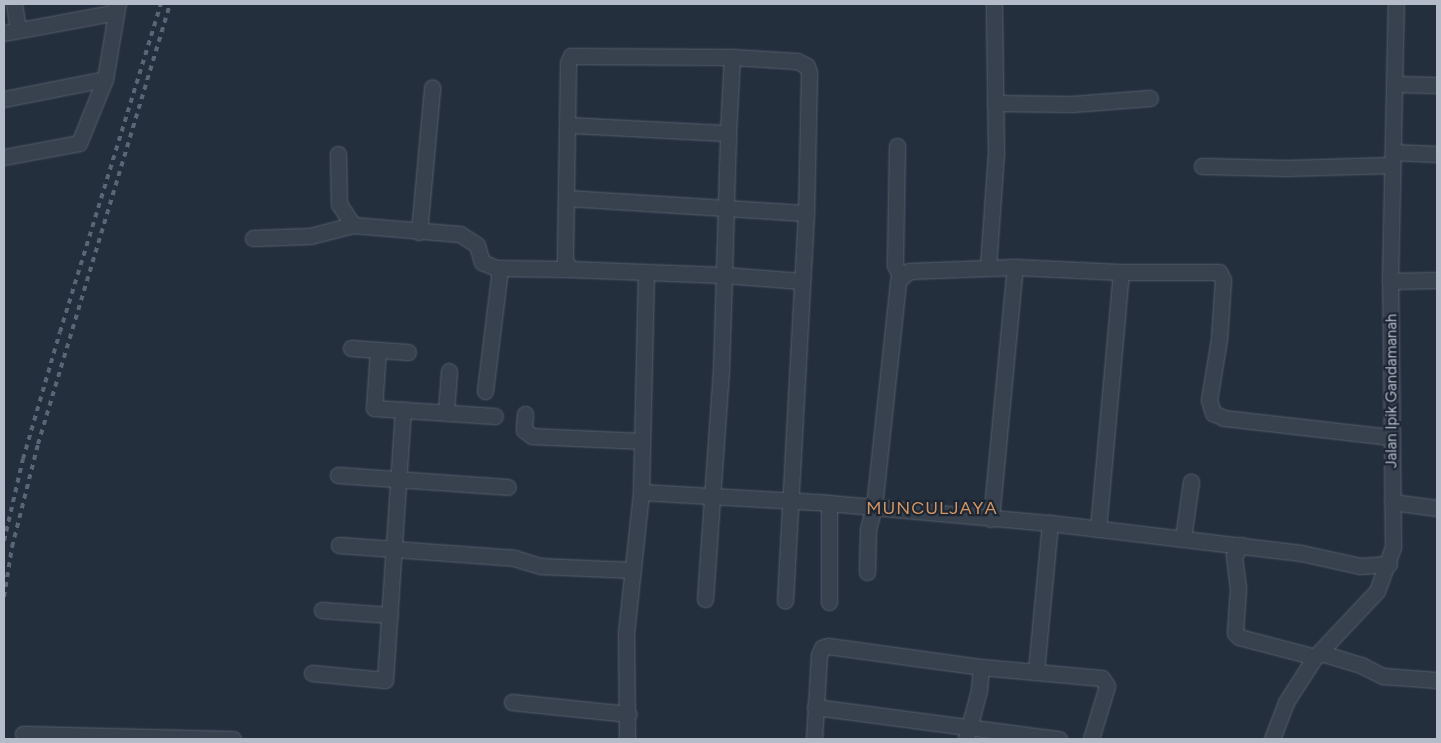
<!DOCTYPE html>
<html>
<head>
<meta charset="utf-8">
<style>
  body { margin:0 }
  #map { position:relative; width:1441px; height:743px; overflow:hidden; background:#242f3e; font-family:Figtree,sans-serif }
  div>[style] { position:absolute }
  .roads { filter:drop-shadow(0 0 1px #565f6c) drop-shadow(0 0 1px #565f6c) }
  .minor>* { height:15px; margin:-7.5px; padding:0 7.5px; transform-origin:7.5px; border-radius:7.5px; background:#38414e }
  .rail>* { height:4px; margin-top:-2px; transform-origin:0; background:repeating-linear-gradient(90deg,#5a6575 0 5px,transparent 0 10px) }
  span { translate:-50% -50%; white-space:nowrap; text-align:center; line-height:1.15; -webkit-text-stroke:4.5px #1d2633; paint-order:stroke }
  .street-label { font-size:15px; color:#b4bcc9 }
  .quarter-label { font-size:18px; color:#d59563; letter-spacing:1px }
  .frame { position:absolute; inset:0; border:5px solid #b4bcc9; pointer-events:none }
</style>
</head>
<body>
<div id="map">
  <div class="roads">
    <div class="minor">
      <div style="left:14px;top:4px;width:26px;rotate:81deg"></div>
      <div style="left:4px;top:33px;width:110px;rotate:-10.5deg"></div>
      <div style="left:112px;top:13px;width:11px;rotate:-56deg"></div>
      <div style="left:732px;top:57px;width:65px;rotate:3.5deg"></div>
      <div style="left:797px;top:61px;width:11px;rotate:27deg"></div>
      <div style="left:807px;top:66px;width:7px;rotate:74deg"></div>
      <div style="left:809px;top:73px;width:140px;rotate:91.2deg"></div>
      <div style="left:806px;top:213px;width:388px;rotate:93.1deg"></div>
      <div style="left:1395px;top:84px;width:42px;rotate:1.4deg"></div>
      <div style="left:4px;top:99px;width:103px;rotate:-11.2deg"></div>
      <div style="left:995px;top:103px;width:77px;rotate:0.7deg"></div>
      <div style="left:1072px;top:104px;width:78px;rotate:-4.4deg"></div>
      <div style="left:569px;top:125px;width:159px;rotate:2.9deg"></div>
      <div style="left:897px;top:146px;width:119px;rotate:91deg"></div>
      <div style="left:895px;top:265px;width:12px;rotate:66deg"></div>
      <div style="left:1393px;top:152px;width:44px;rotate:2.6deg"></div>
      <div style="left:338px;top:154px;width:50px;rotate:88.9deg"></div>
      <div style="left:339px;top:204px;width:25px;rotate:56deg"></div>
      <div style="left:353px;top:225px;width:107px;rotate:4.8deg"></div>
      <div style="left:460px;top:234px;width:20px;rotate:33deg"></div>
      <div style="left:477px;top:245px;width:18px;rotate:74deg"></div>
      <div style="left:482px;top:262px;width:15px;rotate:23deg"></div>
      <div style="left:496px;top:268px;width:73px;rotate:0.8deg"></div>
      <div style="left:4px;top:157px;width:76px;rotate:-10.6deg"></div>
      <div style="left:79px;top:143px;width:69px;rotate:-67.9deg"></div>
      <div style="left:105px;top:79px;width:72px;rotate:-80.4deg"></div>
      <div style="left:1202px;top:166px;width:84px;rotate:1.4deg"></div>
      <div style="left:1286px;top:168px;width:106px;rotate:-1.6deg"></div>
      <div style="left:567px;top:198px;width:239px;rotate:3.6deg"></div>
      <div style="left:419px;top:232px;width:145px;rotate:-84.8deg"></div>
      <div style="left:253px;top:238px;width:57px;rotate:-2deg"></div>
      <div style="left:310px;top:236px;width:44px;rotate:-14.3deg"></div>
      <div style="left:988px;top:267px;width:114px;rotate:-86deg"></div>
      <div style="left:996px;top:153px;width:149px;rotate:-90.8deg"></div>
      <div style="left:1390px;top:281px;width:47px;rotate:-1.2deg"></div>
      <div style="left:351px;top:348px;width:57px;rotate:4deg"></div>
      <div style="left:378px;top:350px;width:58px;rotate:93.9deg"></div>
      <div style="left:374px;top:408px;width:121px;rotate:3.8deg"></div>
      <div style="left:485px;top:391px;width:124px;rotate:-83deg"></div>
      <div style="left:446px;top:412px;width:41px;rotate:-85.8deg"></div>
      <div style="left:525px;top:414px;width:16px;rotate:94deg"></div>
      <div style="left:524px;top:430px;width:10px;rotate:37deg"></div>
      <div style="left:532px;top:436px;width:109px;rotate:2.6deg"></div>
      <div style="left:338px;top:475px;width:170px;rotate:4deg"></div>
      <div style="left:641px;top:492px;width:188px;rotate:3.3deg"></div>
      <div style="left:829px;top:503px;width:222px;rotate:5.2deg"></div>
      <div style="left:1050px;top:523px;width:253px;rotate:6.8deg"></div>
      <div style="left:1301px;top:553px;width:60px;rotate:12.4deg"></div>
      <div style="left:1360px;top:566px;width:29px;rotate:-4deg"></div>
      <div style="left:1392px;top:502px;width:45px;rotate:7.6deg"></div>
      <div style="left:991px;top:519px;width:253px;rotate:-84.6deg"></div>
      <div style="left:1098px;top:529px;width:258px;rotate:-84.9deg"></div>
      <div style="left:1183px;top:538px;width:57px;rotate:-81.9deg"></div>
      <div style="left:339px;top:545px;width:175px;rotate:4.2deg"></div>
      <div style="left:514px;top:558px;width:28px;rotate:17deg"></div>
      <div style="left:541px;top:566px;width:91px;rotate:2.5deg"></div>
      <div style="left:1241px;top:545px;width:13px;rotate:122deg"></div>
      <div style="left:1234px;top:556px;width:32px;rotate:83deg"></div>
      <div style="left:1238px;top:588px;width:45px;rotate:93.8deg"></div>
      <div style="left:1235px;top:633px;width:6px;rotate:45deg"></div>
      <div style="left:1239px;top:637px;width:79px;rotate:14.7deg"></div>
      <div style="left:867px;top:572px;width:43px;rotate:-88.7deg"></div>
      <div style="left:868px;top:529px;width:23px;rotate:-75deg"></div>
      <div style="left:874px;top:507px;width:227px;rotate:-83.9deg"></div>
      <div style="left:898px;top:281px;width:15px;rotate:-42deg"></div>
      <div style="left:909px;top:271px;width:106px;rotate:-2.2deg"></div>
      <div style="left:1015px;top:267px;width:106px;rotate:2.7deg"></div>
      <div style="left:1121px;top:272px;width:98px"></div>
      <div style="left:1219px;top:272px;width:9px;rotate:63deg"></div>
      <div style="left:1223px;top:280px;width:59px;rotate:93.9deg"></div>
      <div style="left:1219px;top:339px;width:62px;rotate:99.3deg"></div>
      <div style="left:1209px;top:400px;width:14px;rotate:73deg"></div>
      <div style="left:1213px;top:413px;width:12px;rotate:24deg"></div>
      <div style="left:1224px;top:418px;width:169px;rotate:6.5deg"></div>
      <div style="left:705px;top:599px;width:230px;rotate:-86deg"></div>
      <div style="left:721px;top:370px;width:95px;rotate:-88.2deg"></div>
      <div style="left:724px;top:275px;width:107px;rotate:-88.4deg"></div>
      <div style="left:727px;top:168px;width:35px;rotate:-88deg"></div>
      <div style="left:728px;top:133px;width:76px;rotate:-87deg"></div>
      <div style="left:732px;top:57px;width:161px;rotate:-179.6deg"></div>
      <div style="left:571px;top:56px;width:8px;rotate:113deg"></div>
      <div style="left:568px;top:63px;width:196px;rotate:90.9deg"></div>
      <div style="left:565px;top:259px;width:11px;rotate:68deg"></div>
      <div style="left:569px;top:269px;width:155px;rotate:2.2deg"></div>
      <div style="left:724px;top:275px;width:78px;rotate:4.4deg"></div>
      <div style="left:829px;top:602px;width:99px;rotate:-90deg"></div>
      <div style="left:322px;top:610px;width:68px;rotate:4.2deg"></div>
      <div style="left:1321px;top:653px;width:42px;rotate:16.7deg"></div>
      <div style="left:1361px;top:665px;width:25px;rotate:27deg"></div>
      <div style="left:1383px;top:676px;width:54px;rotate:4.2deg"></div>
      <div style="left:1036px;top:671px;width:149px;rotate:-84.6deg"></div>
      <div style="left:312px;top:673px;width:73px;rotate:5.5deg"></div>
      <div style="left:385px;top:680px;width:271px;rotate:-86.2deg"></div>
      <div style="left:512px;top:702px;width:117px;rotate:5.9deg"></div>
      <div style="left:815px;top:707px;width:246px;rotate:7.5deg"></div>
      <div style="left:23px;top:734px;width:210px;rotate:1.4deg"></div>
      <div style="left:627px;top:739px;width:106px;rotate:-90.5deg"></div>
      <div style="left:626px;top:633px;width:142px;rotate:-83.9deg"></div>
      <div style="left:641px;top:492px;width:219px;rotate:-88.7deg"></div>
      <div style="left:814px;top:739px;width:84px;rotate:-86.6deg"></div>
      <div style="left:819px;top:655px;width:8px;rotate:-67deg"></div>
      <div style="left:822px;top:648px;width:6px;rotate:-18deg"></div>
      <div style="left:828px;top:646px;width:154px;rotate:7.8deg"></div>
      <div style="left:981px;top:667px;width:121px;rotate:5.2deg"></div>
      <div style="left:1102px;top:678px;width:9px;rotate:58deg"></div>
      <div style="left:1107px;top:686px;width:55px;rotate:106.8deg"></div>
      <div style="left:966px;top:739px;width:51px;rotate:-75.1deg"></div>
      <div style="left:979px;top:690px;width:23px;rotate:-85deg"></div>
      <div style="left:1272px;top:739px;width:40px;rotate:-69deg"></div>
      <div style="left:1286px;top:702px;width:54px;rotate:-57.2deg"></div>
      <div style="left:1315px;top:657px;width:91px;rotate:-46.8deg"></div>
      <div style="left:1377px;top:591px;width:47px;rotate:-70deg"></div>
      <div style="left:1393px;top:547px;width:266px;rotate:-90.6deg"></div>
      <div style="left:1390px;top:281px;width:277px;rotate:-88.8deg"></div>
    </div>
  </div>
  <div class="rail">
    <div style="left:4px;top:541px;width:84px;rotate:-77deg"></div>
    <div style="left:23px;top:459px;width:132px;rotate:-73.8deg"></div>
    <div style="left:60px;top:332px;width:343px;rotate:-72.9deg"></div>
    <div style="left:4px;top:597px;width:51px;rotate:-80.9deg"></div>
    <div style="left:12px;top:547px;width:106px;rotate:-75.8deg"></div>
    <div style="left:38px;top:444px;width:459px;rotate:-73.3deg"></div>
  </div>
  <div class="street-label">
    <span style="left:1392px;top:391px;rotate:-90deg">Jalan Ipik Gandamanah</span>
  </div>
  <div class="quarter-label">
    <span style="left:932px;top:508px">MUNCULJAYA</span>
  </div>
  <div class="frame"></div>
</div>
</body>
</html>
